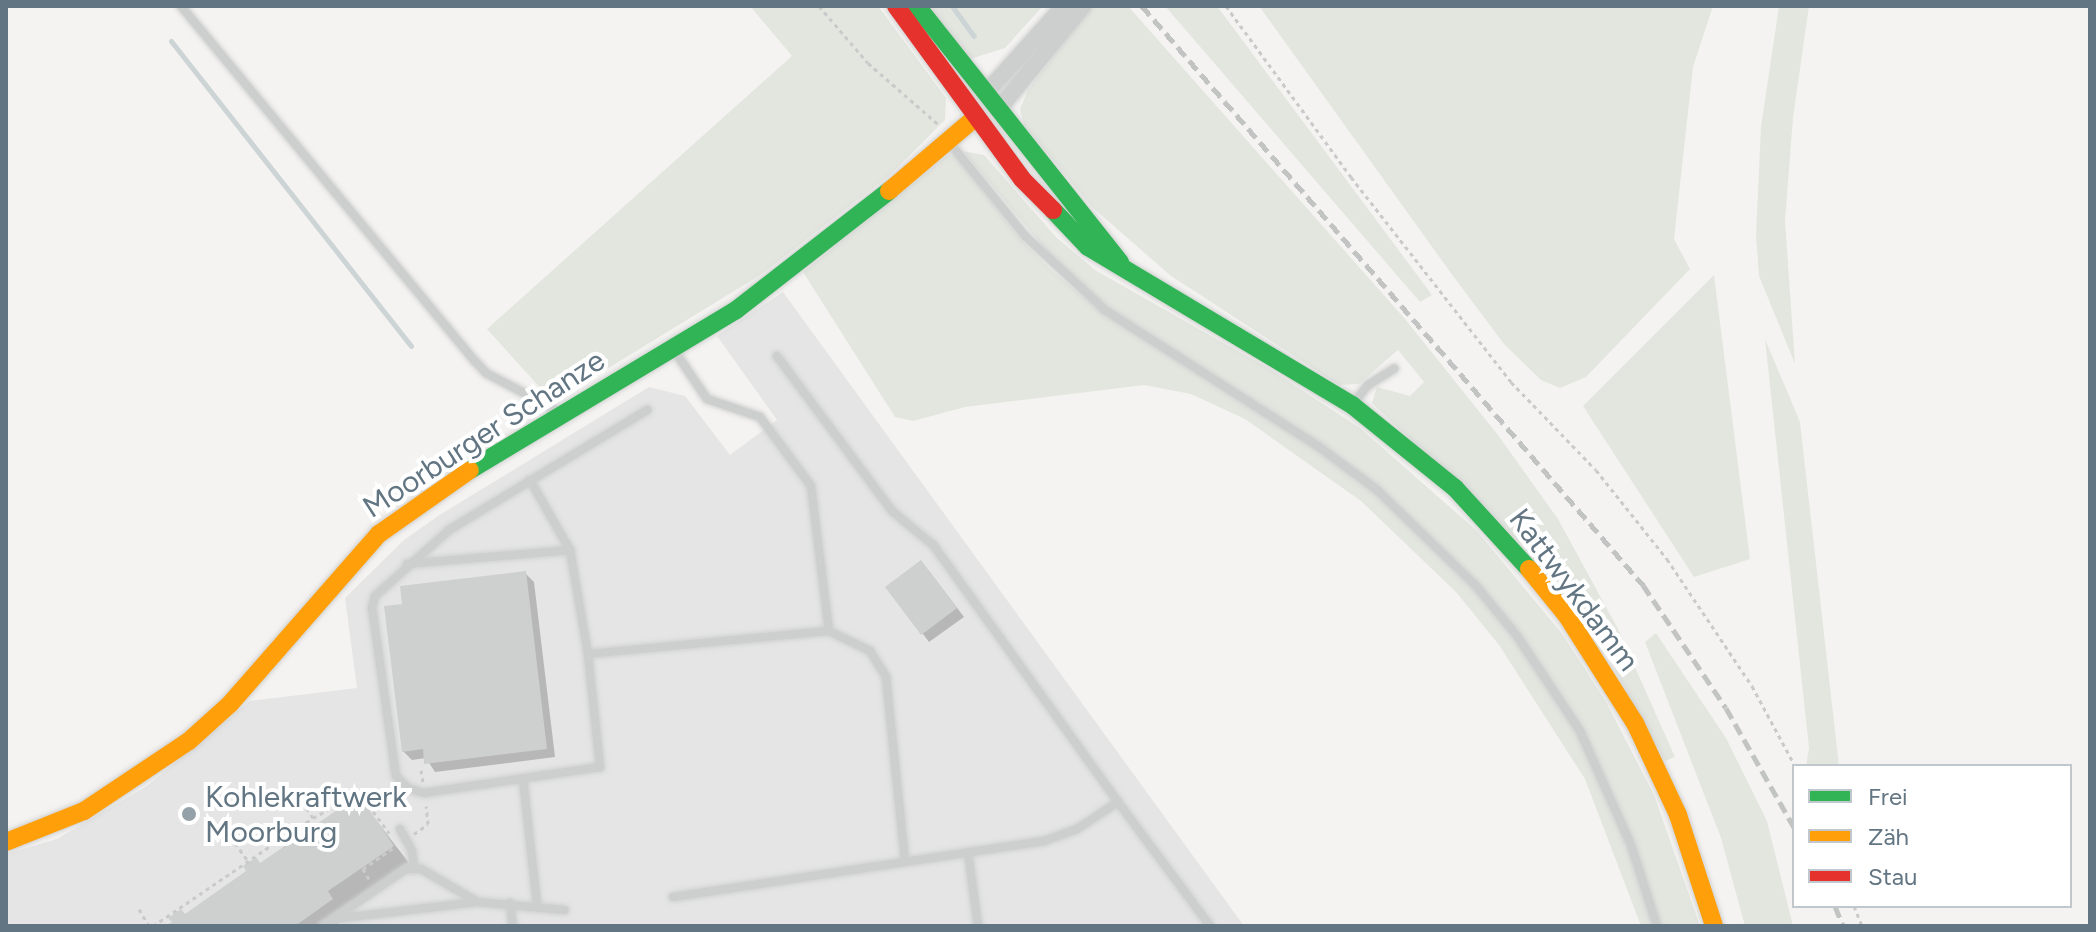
<!DOCTYPE html>
<html>
<head>
<meta charset="utf-8">
<style>
  body { margin:0 }
  #map { position:relative; width:2096px; height:932px; overflow:hidden; background:#f4f3f1; font-family:Figtree,sans-serif }
  div>[style] { position:absolute }
  .built>* { inset:0; background:#e4e5e4 }
  .green>* { inset:0; background:#e3e6df }
  .shadow>* { inset:0; background:#0003 }
  .stream>* { height:5px; margin:-2.5px; padding:0 2.5px; transform-origin:2.5px; border-radius:2.5px; background:#ccd4d6 }
  .building>* { inset:0; background:#cecfcf; transform-origin:0 0 }
  .path>* { height:3px; margin-top:-1.5px; transform-origin:0; background:repeating-linear-gradient(90deg,#cacacb 0 4px,transparent 0 8px) }
  .roads { filter:drop-shadow(0 0 2px #d0d1d1) drop-shadow(0 0 2px #d0d1d1) }
  .lane>* { height:8px; margin:-4px; padding:0 4px; transform-origin:4px; border-radius:4px; background:#cdcece }
  .street>* { height:16px; margin:-8px; padding:0 8px; transform-origin:8px; border-radius:8px; background:#cdcece }
  .fast>* { height:18px; margin:-9px; padding:0 9px; transform-origin:9px; border-radius:9px; background:#30b455 }
  .slow>* { height:18px; margin:-9px; padding:0 9px; transform-origin:9px; border-radius:9px; background:#ff9f0a }
  .jam>* { height:18px; margin:-9px; padding:0 9px; transform-origin:9px; border-radius:9px; background:#e5322d }
  .rail>* { height:5px; margin-top:-2.5px; transform-origin:0; background:repeating-linear-gradient(90deg,#c2c3c3 0 12px,transparent 0 18px) }
  .dots>* { width:22px; height:22px; translate:-50% -50%; box-sizing:border-box; border:4px solid #fff; border-radius:50% }
  span { translate:-50% -50%; white-space:nowrap; text-align:center; line-height:1.15; -webkit-text-stroke:8px #fff; paint-order:stroke }
  .street-label { font-size:30px; color:#627582 }
  .poi-label { font-size:30px; color:#627582 }
  .left { translate:0 -50%; text-align:left }
  .frame { position:absolute; inset:0; border:8px solid #627582; pointer-events:none }
  .legend { position:absolute; left:1792px; top:764px; width:280px; height:144px; box-sizing:border-box; background:#fff; border:2px solid #c0c8cd; margin:0; padding:10px 14px; list-style:none; font-size:24px; color:#627582 }
  .legend li { display:flex; align-items:center; gap:16px; height:40px }
  .legend b { width:40px; border:2px solid #c0c8cd }
</style>
</head>
<body>
<div id="map">
  <div class="built">
    <div style="clip-path:polygon(783px 292px,1244px 926px,6px 926px,6px 854px,57px 839px,147px 786px,250px 701px,357px 688px,345px 598px,404px 540px,438px 516px,649px 387px,685px 396px,730px 455px,777px 420px,717px 336px)"></div>
  </div>
  <div class="green">
    <div style="clip-path:polygon(750px 6px,878px 6px,946px 98px,945px 120px,891px 174px,762px 274px,553px 402px,487px 329px,792px 56px)"></div>
    <div style="clip-path:polygon(924px 6px,1043px 6px,1005px 48px,970px 59px)"></div>
    <div style="clip-path:polygon(1092px 6px,1128px 6px,1405px 319px,1498px 435px,1558px 519px,1618px 629px,1675px 757px,1665px 761px,1606px 654px,1525px 548px,1372px 403px,1377px 387px,1410px 396px,1424px 382px,1398px 350px,1359px 384px,1339px 385px,1171px 276px,1092px 207px,1024px 125px,1020px 109px,1028px 90px)"></div>
    <div style="clip-path:polygon(1165px 6px,1217px 6px,1432px 295px,1420px 302px)"></div>
    <div style="clip-path:polygon(1259px 6px,1713px 6px,1693px 67px,1674px 239px,1690px 269px,1586px 377px,1560px 388px,1541px 380px,1504px 344px,1453px 276px)"></div>
    <div style="clip-path:polygon(1779px 6px,1809px 6px,1793px 118px,1785px 221px,1795px 364px,1759px 276px,1756px 235px,1761px 127px)"></div>
    <div style="clip-path:polygon(963px 151px,984px 155px,1057px 238px,1095px 270px,1271px 370px,1360px 428px,1477px 531px,1563px 635px,1606px 702px,1654px 795px,1700px 926px,1641px 926px,1585px 779px,1499px 645px,1456px 592px,1361px 501px,1245px 419px,1191px 394px,1144px 385px,965px 407px,913px 421px,895px 417px,803px 272px,948px 155px,955px 155px,1021px 240px,1051px 270px,1104px 314px,1111px 309px,1063px 270px)"></div>
    <div style="clip-path:polygon(1714px 275px,1750px 559px,1694px 577px,1583px 406px)"></div>
    <div style="clip-path:polygon(1765px 339px,1800px 422px,1839px 766px,1806px 766px,1809px 748px)"></div>
    <div style="clip-path:polygon(1656px 633px,1726px 738px,1767px 821px,1793px 926px,1745px 926px,1721px 838px,1645px 642px)"></div>
  </div>
  <div class="shadow">
    <div style="clip-path:polygon(929px 571px,964px 617px,929px 642px,887px 586px)"></div>
    <div style="clip-path:polygon(525px 573px,534px 582px,555px 757px,435px 772px,426px 758px,412px 760px,403px 751px,404px 606px)"></div>
    <div style="clip-path:polygon(359px 798px,409px 863px,342px 908px,348px 916px,334px 926px,172px 926px)"></div>
  </div>
  <div class="stream">
    <div style="left:952px;top:6px;width:37px;rotate:54deg"></div>
    <div style="left:171px;top:41px;width:388px;rotate:51.8deg"></div>
  </div>
  <div class="building">
    <div style="left:921px;top:560px;width:60px;height:45px;rotate:53deg"></div>
    <div style="clip-path:polygon(526px 571px,547px 749px,424px 764px,423px 749px,402px 752px,384px 606px,402px 604px,400px 586px)"></div>
    <div style="clip-path:polygon(359px 795px,394px 846px,328px 891px,333px 899px,295px 926px,166px 926px,172px 922px,168px 918px,181px 909px,185px 914px,246px 871px,243px 866px,249px 862px,256px 857px,260px 863px)"></div>
  </div>
  <div class="path">
    <div style="left:819px;top:6px;width:75px;rotate:49.3deg"></div>
    <div style="left:868px;top:63px;width:93px;rotate:41.1deg"></div>
    <div style="left:1226px;top:6px;width:212px;rotate:53.8deg"></div>
    <div style="left:1351px;top:177px;width:260px;rotate:52deg"></div>
    <div style="left:1511px;top:382px;width:122px;rotate:46deg"></div>
    <div style="left:1596px;top:470px;width:114px;rotate:51.4deg"></div>
    <div style="left:1667px;top:559px;width:153px;rotate:56.2deg"></div>
    <div style="left:1752px;top:686px;width:91px;rotate:61.7deg"></div>
    <div style="left:421px;top:770px;width:12px;rotate:81deg"></div>
    <div style="left:313px;top:818px;width:53px;rotate:-29.5deg"></div>
    <div style="left:359px;top:792px;width:51px;rotate:53.8deg"></div>
    <div style="left:414px;top:834px;width:17px;rotate:-36deg"></div>
    <div style="left:428px;top:824px;width:18px;rotate:-96deg"></div>
    <div style="left:279px;top:840px;width:40px;rotate:-32.9deg"></div>
    <div style="left:313px;top:818px;width:22px;rotate:-122deg"></div>
    <div style="left:235px;top:843px;width:24px;rotate:54deg"></div>
    <div style="left:369px;top:879px;width:12px;rotate:-121deg"></div>
    <div style="left:363px;top:869px;width:40px;rotate:-34.9deg"></div>
    <div style="left:1854px;top:906px;width:22px;rotate:68deg"></div>
    <div style="left:139px;top:909px;width:20px;rotate:60deg"></div>
    <div style="left:153px;top:926px;width:153px;rotate:-34.3deg"></div>
    <div style="left:279px;top:840px;width:9px;rotate:54deg"></div>
    <div style="left:455px;top:926px;width:23px"></div>
  </div>
  <div class="roads">
    <div class="lane">
      <div style="left:181px;top:6px;width:461px;rotate:50.4deg"></div>
      <div style="left:475px;top:361px;width:16px;rotate:47deg"></div>
      <div style="left:486px;top:373px;width:86px;rotate:27.8deg"></div>
      <div style="left:949px;top:142px;width:121px;rotate:51deg"></div>
      <div style="left:1025px;top:236px;width:109px;rotate:42.8deg"></div>
      <div style="left:1105px;top:310px;width:253px;rotate:32.6deg"></div>
      <div style="left:1318px;top:446px;width:74px;rotate:36.7deg"></div>
      <div style="left:1377px;top:490px;width:139px;rotate:44.1deg"></div>
      <div style="left:1477px;top:587px;width:63px;rotate:50.8deg"></div>
      <div style="left:1517px;top:636px;width:114px;rotate:56.4deg"></div>
      <div style="left:1580px;top:731px;width:125px;rotate:65.9deg"></div>
      <div style="left:1631px;top:845px;width:85px;rotate:72.2deg"></div>
      <div style="left:1353px;top:404px;width:24px;rotate:-52deg"></div>
      <div style="left:1368px;top:385px;width:31px;rotate:-32deg"></div>
      <div style="left:530px;top:480px;width:81px;rotate:60.3deg"></div>
      <div style="left:570px;top:550px;width:106px;rotate:80.2deg"></div>
      <div style="left:588px;top:654px;width:242px;rotate:-5.5deg"></div>
      <div style="left:829px;top:631px;width:146px;rotate:-97.1deg"></div>
      <div style="left:811px;top:486px;width:86px;rotate:-126.5deg"></div>
      <div style="left:760px;top:417px;width:56px;rotate:-161.2deg"></div>
      <div style="left:707px;top:399px;width:59px;rotate:-124deg"></div>
      <div style="left:407px;top:564px;width:164px;rotate:-4.9deg"></div>
      <div style="left:829px;top:631px;width:46px;rotate:26deg"></div>
      <div style="left:870px;top:651px;width:31px;rotate:58deg"></div>
      <div style="left:886px;top:677px;width:184px;rotate:84.1deg"></div>
      <div style="left:588px;top:654px;width:114px;rotate:83.9deg"></div>
      <div style="left:600px;top:767px;width:178px;rotate:171.6deg"></div>
      <div style="left:424px;top:793px;width:17px;rotate:-163deg"></div>
      <div style="left:408px;top:788px;width:17px;rotate:-135deg"></div>
      <div style="left:396px;top:776px;width:170px;rotate:-98.1deg"></div>
      <div style="left:372px;top:608px;width:12px;rotate:-76deg"></div>
      <div style="left:375px;top:596px;width:99px;rotate:-41.7deg"></div>
      <div style="left:449px;top:530px;width:232px;rotate:-31.2deg"></div>
      <div style="left:523px;top:779px;width:126px;rotate:83.6deg"></div>
      <div style="left:1118px;top:802px;width:154px;rotate:53.4deg"></div>
      <div style="left:400px;top:829px;width:25px;rotate:61deg"></div>
      <div style="left:412px;top:851px;width:17px;rotate:83deg"></div>
      <div style="left:968px;top:852px;width:75px;rotate:82.3deg"></div>
      <div style="left:673px;top:897px;width:375px;rotate:-8.6deg"></div>
      <div style="left:1044px;top:841px;width:35px;rotate:-20deg"></div>
      <div style="left:1077px;top:829px;width:49px;rotate:-33.4deg"></div>
      <div style="left:1118px;top:802px;width:317px;rotate:-125.7deg"></div>
      <div style="left:933px;top:545px;width:53px;rotate:-140.3deg"></div>
      <div style="left:892px;top:511px;width:193px;rotate:-126.6deg"></div>
      <div style="left:510px;top:903px;width:23px;rotate:83deg"></div>
      <div style="left:334px;top:919px;width:144px;rotate:-6.8deg"></div>
      <div style="left:477px;top:902px;width:88px;rotate:5.2deg"></div>
      <div style="left:323px;top:926px;width:101px;rotate:-34.5deg"></div>
      <div style="left:406px;top:869px;width:15px"></div>
      <div style="left:421px;top:869px;width:64px;rotate:30.2deg"></div>
    </div>
    <div class="street">
      <div style="left:986px;top:93px;width:117px;rotate:-48.1deg"></div>
      <div style="left:998px;top:110px;width:134px;rotate:-50.7deg"></div>
    </div>
    <div class="fast">
      <div style="left:917px;top:6px;width:327px;rotate:51.6deg"></div>
      <div style="left:1053px;top:210px;width:51px;rotate:46.6deg"></div>
      <div style="left:1088px;top:247px;width:308px;rotate:30.9deg"></div>
      <div style="left:1352px;top:405px;width:132px;rotate:38.9deg"></div>
      <div style="left:1455px;top:488px;width:110px;rotate:47.6deg"></div>
      <div style="left:470px;top:470px;width:310px;rotate:-31deg"></div>
      <div style="left:736px;top:310px;width:194px;rotate:-37.9deg"></div>
    </div>
    <div class="slow">
      <div style="left:889px;top:191px;width:114px;rotate:-40.4deg"></div>
      <div style="left:1529px;top:569px;width:60px;rotate:51deg"></div>
      <div style="left:1567px;top:616px;width:127px;rotate:57.6deg"></div>
      <div style="left:1635px;top:723px;width:102px;rotate:64.9deg"></div>
      <div style="left:1678px;top:815px;width:117px;rotate:72deg"></div>
      <div style="left:6px;top:842px;width:84px;rotate:-21.7deg"></div>
      <div style="left:84px;top:811px;width:126px;rotate:-33.7deg"></div>
      <div style="left:189px;top:741px;width:55px;rotate:-42.1deg"></div>
      <div style="left:230px;top:704px;width:226px;rotate:-48.8deg"></div>
      <div style="left:379px;top:534px;width:111px;rotate:-35.1deg"></div>
    </div>
    <div class="jam">
      <div style="left:896px;top:6px;width:214px;rotate:53.9deg"></div>
      <div style="left:1022px;top:179px;width:44px;rotate:45deg"></div>
    </div>
  </div>
  <div class="rail">
    <div style="left:1142px;top:6px;width:766px;rotate:49.13deg"></div>
    <div style="left:1643px;top:585px;width:148px;rotate:56deg"></div>
    <div style="left:1726px;top:708px;width:137px;rotate:60.3deg"></div>
    <div style="left:1835px;top:906px;width:22px;rotate:68deg"></div>
  </div>
  <div class="dots">
    <div style="left:189px;top:814px;background:#95a1a9"></div>
  </div>
  <div class="street-label">
    <span style="left:484px;top:434px;rotate:-33deg">Moorburger Schanze</span>
    <span style="left:1574px;top:590px;rotate:53deg">Kattwykdamm</span>
  </div>
  <div class="poi-label">
    <span class="left" style="left:205px;top:814px">Kohlekraftwerk<br>Moorburg</span>
  </div>
  <div class="frame"></div>
  <ul class="legend">
  <li><b style="height:10px;background:#30b455"></b>Frei</li>
  <li><b style="height:10px;background:#ff9f0a"></b>Zäh</li>
  <li><b style="height:10px;background:#e5322d"></b>Stau</li>
  </ul>
</div>
</body>
</html>
